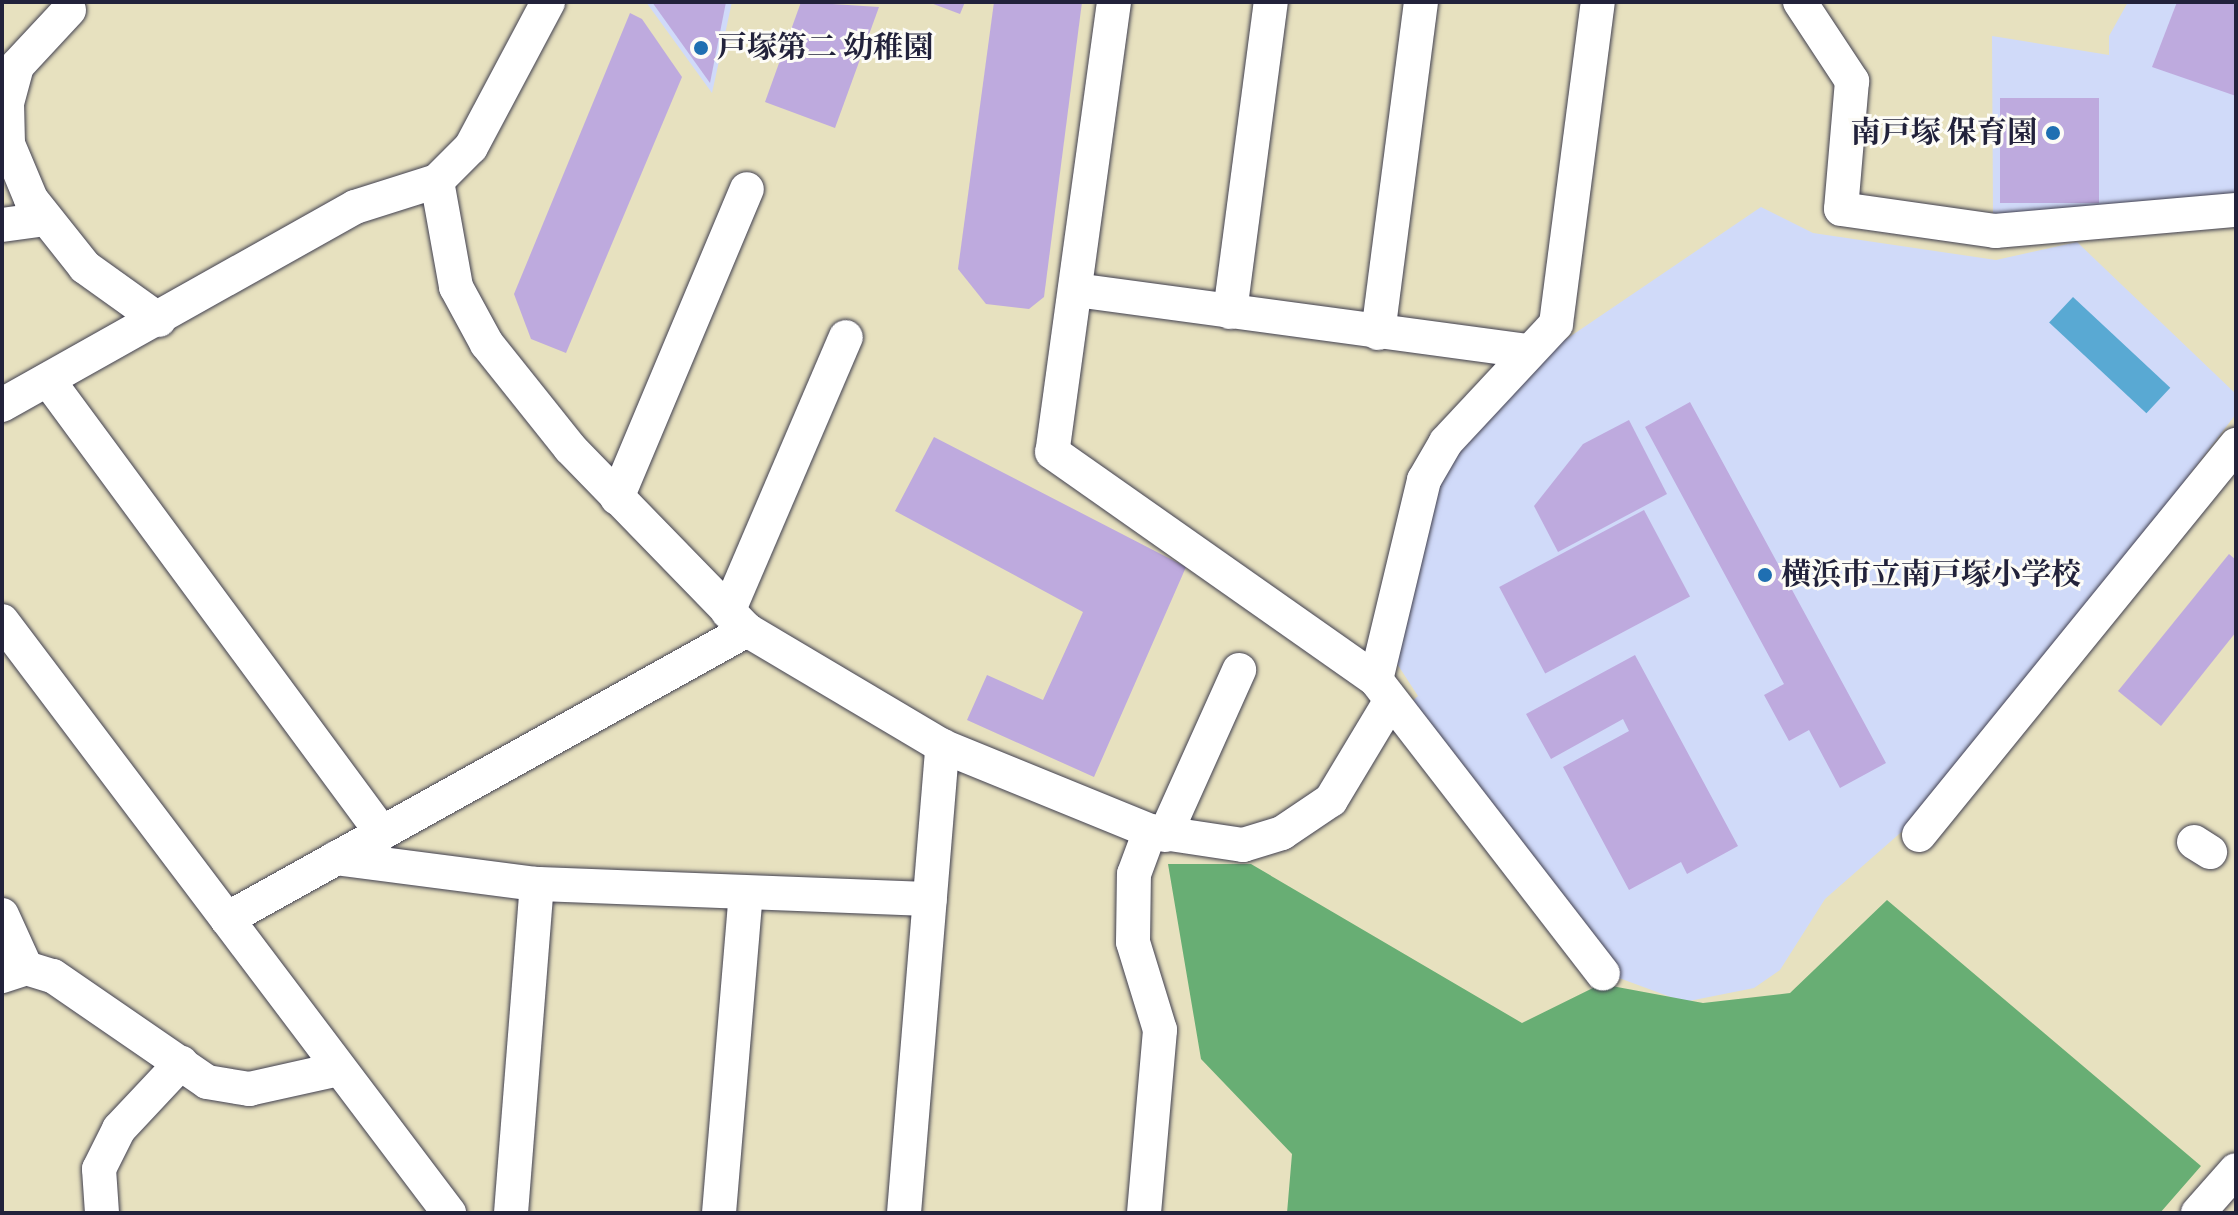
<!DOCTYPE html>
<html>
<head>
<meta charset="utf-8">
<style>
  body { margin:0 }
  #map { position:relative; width:2238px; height:1215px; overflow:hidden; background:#e7e1bf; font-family:"IM FELL Double Pica","Noto Serif JP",serif }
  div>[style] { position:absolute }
  .built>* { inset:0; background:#d0daf9 }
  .forest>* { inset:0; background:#68ae74 }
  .water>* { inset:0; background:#59a9d3; transform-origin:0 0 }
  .building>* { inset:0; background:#beaade; transform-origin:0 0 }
  .roads { filter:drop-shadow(0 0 2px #403f4f) drop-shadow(0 0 2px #403f4f) }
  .street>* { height:34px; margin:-17px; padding:0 17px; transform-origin:17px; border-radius:17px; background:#fff }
  .dots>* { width:22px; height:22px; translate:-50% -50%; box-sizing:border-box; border:4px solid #fdfcf7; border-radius:50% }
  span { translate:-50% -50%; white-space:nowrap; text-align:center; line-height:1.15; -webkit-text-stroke:6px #fdfcf7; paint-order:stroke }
  .poi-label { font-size:30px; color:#22223b; font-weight:700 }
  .left { translate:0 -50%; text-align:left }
  .right { translate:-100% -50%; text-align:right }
  .frame { position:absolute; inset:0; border:4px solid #22223b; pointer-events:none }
</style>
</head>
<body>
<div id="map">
  <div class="built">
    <div style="clip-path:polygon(646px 2px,732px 2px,712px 93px)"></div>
    <div style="clip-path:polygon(2128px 2px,2236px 2px,2236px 192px,2229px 200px,1993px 218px,1992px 36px,2109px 55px,2109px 36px)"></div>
    <div style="clip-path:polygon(1761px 207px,1813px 233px,1996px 260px,2077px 242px,2236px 394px,2236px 414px,2183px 483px,2183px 493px,1947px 792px,1825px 899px,1780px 970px,1754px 988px,1684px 1002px,1611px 975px,1406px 707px,1418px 696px,1392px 656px,1438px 468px,1502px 394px,1562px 342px)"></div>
  </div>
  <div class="forest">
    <div style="clip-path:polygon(1168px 864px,1251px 864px,1522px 1023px,1601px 984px,1703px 1003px,1790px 993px,1887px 900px,2201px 1166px,2160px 1213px,1287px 1213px,1292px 1154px,1201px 1059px)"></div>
  </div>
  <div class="water">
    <div style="left:2073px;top:297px;width:133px;height:35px;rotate:43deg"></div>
  </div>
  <div class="building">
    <div style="clip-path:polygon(652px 2px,726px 2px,710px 83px)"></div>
    <div style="clip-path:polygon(801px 2px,879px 7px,835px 128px,765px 102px)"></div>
    <div style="clip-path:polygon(928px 2px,965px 2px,960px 14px)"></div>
    <div style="clip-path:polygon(994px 2px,1082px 2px,1044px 297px,1029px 309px,986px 304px,958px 269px)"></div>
    <div style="clip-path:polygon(2177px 2px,2236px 2px,2236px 96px,2152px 67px)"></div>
    <div style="clip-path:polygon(630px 13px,642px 19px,682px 77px,566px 353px,531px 339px,514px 294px)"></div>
    <div style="left:2000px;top:98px;width:99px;height:105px"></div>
    <div style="clip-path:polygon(1690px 402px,1886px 763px,1840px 788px,1809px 730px,1789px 741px,1764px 695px,1784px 684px,1645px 427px)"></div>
    <div style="clip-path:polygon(1629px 420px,1667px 494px,1558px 552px,1534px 506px,1583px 444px)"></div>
    <div style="clip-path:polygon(934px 437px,1186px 567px,1094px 777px,967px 720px,987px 675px,1043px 700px,1083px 612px,895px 511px)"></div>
    <div style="left:1644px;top:510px;width:98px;height:164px;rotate:62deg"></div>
    <div style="clip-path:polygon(2229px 554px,2236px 560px,2236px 632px,2161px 726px,2118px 691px)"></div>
    <div style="clip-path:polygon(1635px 655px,1738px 846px,1687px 874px,1681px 862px,1629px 890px,1563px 767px,1629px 731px,1623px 719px,1551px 759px,1526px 714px)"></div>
  </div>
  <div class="roads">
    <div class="street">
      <div style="left:1114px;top:2px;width:454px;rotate:97.8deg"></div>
      <div style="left:1052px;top:452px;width:396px;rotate:35.1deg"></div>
      <div style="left:1376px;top:680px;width:371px;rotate:52.3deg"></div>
      <div style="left:1800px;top:2px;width:95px;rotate:56.6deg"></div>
      <div style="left:1852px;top:81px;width:128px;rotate:94.9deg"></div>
      <div style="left:1841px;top:209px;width:156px;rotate:8.1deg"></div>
      <div style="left:1995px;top:231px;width:242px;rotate:-5deg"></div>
      <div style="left:69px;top:10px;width:76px;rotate:132.9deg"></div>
      <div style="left:17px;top:66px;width:38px;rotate:105deg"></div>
      <div style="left:7px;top:103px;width:41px;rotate:88.6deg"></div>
      <div style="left:8px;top:144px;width:60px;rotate:67.3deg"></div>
      <div style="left:31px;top:199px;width:87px;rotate:51.5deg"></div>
      <div style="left:85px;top:267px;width:91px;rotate:35.6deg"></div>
      <div style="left:437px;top:181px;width:108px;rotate:79.8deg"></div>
      <div style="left:456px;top:287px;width:65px;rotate:61.5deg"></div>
      <div style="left:487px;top:344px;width:133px;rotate:51.4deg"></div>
      <div style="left:570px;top:448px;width:254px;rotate:45.8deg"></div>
      <div style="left:747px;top:630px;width:227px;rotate:30.7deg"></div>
      <div style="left:942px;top:746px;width:225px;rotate:22.2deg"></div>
      <div style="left:1150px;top:831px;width:94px;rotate:8.6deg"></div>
      <div style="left:1243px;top:845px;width:41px;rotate:-17.1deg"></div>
      <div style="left:1282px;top:833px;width:59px;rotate:-34deg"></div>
      <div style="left:1331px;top:800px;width:111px;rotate:-59deg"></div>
      <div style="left:2px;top:225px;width:44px;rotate:-7.8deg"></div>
      <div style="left:1076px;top:290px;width:454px;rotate:7.7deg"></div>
      <div style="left:1230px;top:312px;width:313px;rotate:-82.5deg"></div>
      <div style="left:1378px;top:333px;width:334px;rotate:-82.6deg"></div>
      <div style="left:48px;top:380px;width:563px;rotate:53.6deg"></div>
      <div style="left:2px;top:405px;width:405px;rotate:-29.3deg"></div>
      <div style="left:355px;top:207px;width:86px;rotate:-17.6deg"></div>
      <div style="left:437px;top:181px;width:48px;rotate:-45deg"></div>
      <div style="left:471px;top:147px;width:164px;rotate:-62deg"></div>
      <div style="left:617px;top:498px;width:335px;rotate:-67.2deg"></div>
      <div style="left:728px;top:612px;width:299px;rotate:-66.8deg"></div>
      <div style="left:2px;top:621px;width:742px;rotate:52.94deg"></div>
      <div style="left:1376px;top:680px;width:206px;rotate:-76.5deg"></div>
      <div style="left:1424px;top:480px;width:44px;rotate:-59.9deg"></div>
      <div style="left:1446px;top:442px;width:161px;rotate:-47deg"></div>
      <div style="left:1556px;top:324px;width:325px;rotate:-82.6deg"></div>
      <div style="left:1165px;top:835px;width:181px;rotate:-65.8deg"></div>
      <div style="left:1919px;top:835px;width:503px;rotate:-50.9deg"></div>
      <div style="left:2194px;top:842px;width:19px;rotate:32deg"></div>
      <div style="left:336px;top:858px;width:203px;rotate:7.4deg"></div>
      <div style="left:537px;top:884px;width:393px;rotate:2.2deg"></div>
      <div style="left:2px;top:915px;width:58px;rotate:65.6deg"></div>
      <div style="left:227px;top:919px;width:595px;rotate:-29.06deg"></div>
      <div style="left:2px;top:976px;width:25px;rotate:-18deg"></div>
      <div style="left:26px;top:968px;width:28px;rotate:17deg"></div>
      <div style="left:53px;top:976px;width:187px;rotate:34.5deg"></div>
      <div style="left:207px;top:1082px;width:43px;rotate:9.5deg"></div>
      <div style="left:249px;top:1089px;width:88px;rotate:-12.5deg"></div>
      <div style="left:102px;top:1213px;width:44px;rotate:-93.9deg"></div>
      <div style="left:99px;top:1169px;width:45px;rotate:-63.4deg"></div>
      <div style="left:119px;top:1129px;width:91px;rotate:-46.8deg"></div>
      <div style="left:511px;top:1213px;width:330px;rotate:-85.5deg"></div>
      <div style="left:719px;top:1213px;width:321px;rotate:-85.2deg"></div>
      <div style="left:904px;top:1213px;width:469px;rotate:-85.3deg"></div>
      <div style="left:1144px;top:1213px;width:184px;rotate:-85deg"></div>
      <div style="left:1160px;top:1030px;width:92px;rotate:-107.1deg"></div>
      <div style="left:1133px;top:942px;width:68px;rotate:-89.2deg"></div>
      <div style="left:1134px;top:874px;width:46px;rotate:-69.6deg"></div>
      <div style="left:2198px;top:1213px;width:57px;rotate:-48.5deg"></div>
    </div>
  </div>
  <div class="dots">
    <div style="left:701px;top:48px;background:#1f6fb2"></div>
    <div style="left:2053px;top:133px;background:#1f6fb2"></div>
    <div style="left:1765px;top:575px;background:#1f6fb2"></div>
  </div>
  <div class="poi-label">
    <span class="left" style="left:717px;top:48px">戸塚第二 幼稚園</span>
    <span class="right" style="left:2037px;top:133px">南戸塚 保育園</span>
    <span class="left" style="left:1781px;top:575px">横浜市立南戸塚小学校</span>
  </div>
  <div class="frame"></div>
</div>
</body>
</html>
